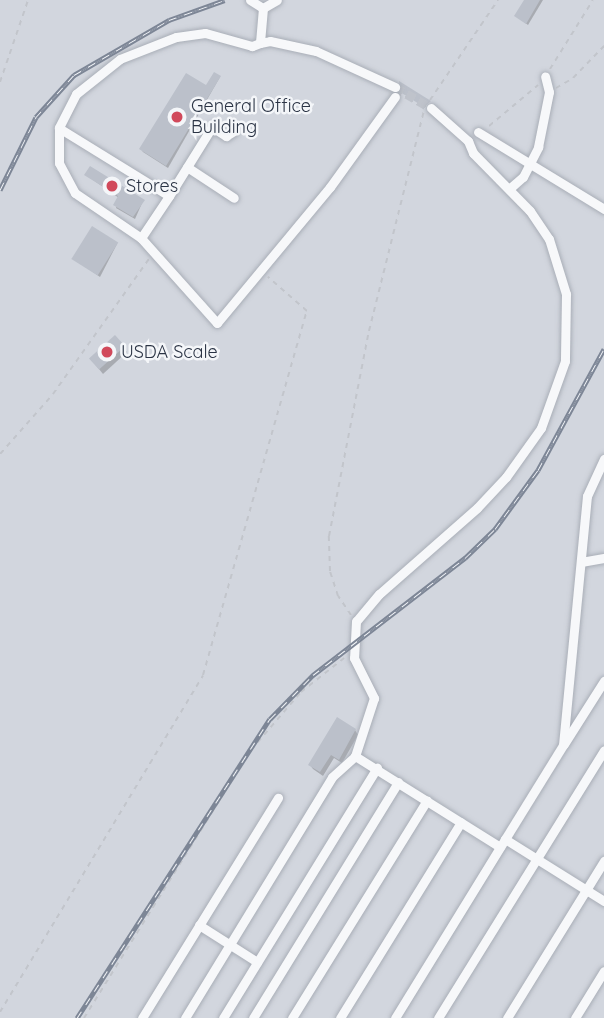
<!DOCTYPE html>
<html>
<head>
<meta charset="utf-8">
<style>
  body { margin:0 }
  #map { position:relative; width:604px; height:1018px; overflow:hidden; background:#e4e7ec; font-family:Quicksand,sans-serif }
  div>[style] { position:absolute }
  .built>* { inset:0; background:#d2d6de; transform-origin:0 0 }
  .shadow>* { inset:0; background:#0003 }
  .building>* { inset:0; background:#bbc0ca; transform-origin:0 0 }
  .minor-tunnel>* { height:9px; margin-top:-4.5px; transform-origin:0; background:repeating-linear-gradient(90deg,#bfc3cb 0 9px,transparent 0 13.5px) }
  .path>* { height:2px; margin-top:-1px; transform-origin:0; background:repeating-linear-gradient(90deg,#c2c5cb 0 5px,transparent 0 10px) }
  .roads { filter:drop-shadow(0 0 2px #a9aeb7) drop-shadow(0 0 2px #a9aeb7) }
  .minor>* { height:9px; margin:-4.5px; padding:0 4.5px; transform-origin:4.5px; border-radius:4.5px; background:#f7f8fa }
  .rail>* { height:5px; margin-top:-2.5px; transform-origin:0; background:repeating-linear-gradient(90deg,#f4f6f9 0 8px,#7d8696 0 16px); box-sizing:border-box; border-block:2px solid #7d8696 }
  .dots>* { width:19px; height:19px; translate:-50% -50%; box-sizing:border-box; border:4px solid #f4f6f9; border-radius:50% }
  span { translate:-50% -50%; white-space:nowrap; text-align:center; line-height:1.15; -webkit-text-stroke:5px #f4f6f9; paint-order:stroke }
  .poi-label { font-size:18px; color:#2b3445 }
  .left { translate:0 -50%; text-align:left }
</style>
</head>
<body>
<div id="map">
  <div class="built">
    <div style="left:0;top:0;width:604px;height:1018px"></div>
  </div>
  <div class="shadow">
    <div style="clip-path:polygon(526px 0,543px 0,528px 25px,516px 16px)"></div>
    <div style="clip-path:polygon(220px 77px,168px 168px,143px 152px,141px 149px)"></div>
    <div style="clip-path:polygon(86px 175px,143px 201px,135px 219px,116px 208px,119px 198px)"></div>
    <div style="clip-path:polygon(117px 244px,100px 277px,74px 259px)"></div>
    <div style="clip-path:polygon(115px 337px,127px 352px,103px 374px,94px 363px)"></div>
    <div style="clip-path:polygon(355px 730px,358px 735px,342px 763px,334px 758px,323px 776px,313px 769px,310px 765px)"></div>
  </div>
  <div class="building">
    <div style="clip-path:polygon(524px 0,540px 0,526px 24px,514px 16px)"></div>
    <div style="clip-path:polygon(214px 72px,221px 76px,166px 166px,139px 149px,186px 73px,206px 85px)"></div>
    <div style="clip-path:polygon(399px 82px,399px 81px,431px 101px,424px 107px,400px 92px)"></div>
    <div style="clip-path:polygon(90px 166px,145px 200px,133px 217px,113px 205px,118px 196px,84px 175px)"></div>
    <div style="left:92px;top:226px;width:31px;height:39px;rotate:32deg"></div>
    <div style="left:115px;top:335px;width:15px;height:35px;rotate:48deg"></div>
    <div style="clip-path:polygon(337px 717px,356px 729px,339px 760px,331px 755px,320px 772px,308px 765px)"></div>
  </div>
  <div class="minor-tunnel">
    <div style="left:395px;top:87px;width:42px;rotate:30.3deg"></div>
  </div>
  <div class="path">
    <div style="left:550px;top:69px;width:81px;rotate:-58.1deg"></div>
    <div style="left:0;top:82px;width:87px;rotate:-71.1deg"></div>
    <div style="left:556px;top:88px;width:20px;rotate:-30deg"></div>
    <div style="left:573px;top:78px;width:45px;rotate:-45.9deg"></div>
    <div style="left:430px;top:100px;width:121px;rotate:-55.8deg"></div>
    <div style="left:489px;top:126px;width:64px;rotate:-39.9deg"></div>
    <div style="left:0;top:454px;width:80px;rotate:-48.5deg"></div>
    <div style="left:53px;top:394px;width:166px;rotate:-54.6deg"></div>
    <div style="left:351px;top:615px;width:23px;rotate:-124deg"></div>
    <div style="left:338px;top:596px;width:26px;rotate:-108deg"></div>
    <div style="left:330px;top:571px;width:35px;rotate:-92deg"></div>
    <div style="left:329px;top:536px;width:209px;rotate:-79deg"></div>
    <div style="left:369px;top:331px;width:227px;rotate:-76deg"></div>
    <div style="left:0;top:1012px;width:393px;rotate:-58.9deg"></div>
    <div style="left:203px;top:675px;width:379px;rotate:-74.1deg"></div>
    <div style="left:307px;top:311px;width:52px;rotate:-138.9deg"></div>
    <div style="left:84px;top:1018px;width:316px;rotate:-58.1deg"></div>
    <div style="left:251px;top:750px;width:77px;rotate:-49.2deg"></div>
    <div style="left:301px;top:692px;width:55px;rotate:-38.3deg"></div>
  </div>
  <div class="roads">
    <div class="minor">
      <div style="left:250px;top:0;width:15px;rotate:32deg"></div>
      <div style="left:263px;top:8px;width:35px;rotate:95deg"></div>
      <div style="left:260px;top:43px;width:9px;rotate:159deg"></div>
      <div style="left:252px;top:46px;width:49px;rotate:-164.5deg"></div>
      <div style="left:205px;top:33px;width:29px;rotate:172deg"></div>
      <div style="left:176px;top:37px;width:60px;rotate:158.6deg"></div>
      <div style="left:120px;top:59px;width:56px;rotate:141.5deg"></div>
      <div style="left:76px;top:94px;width:38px;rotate:117deg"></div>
      <div style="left:59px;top:128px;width:35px;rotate:90deg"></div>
      <div style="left:59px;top:163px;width:34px;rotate:62deg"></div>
      <div style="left:75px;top:193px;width:80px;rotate:34.3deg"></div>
      <div style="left:141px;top:238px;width:114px;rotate:48.2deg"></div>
      <div style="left:217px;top:323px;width:177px;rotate:-50.3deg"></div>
      <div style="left:330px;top:187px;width:111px;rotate:-54.2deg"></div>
      <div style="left:263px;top:8px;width:16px;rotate:-30deg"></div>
      <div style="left:260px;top:43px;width:10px;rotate:-11deg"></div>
      <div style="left:270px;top:41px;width:47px;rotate:12.3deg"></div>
      <div style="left:316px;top:51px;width:87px;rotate:24.5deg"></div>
      <div style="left:431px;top:108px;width:50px;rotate:41.7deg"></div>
      <div style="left:468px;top:141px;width:13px;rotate:67deg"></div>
      <div style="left:473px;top:153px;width:81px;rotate:45.5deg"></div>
      <div style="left:530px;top:211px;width:34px;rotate:56deg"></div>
      <div style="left:549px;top:239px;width:58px;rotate:72.8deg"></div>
      <div style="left:566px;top:294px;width:67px;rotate:90.9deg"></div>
      <div style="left:565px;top:361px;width:71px;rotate:109.7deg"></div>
      <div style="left:541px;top:428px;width:60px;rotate:125.5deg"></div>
      <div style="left:506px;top:477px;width:42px;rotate:133.1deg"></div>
      <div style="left:477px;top:508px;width:130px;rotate:138.7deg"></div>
      <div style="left:379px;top:594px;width:35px;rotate:130deg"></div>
      <div style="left:356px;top:621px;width:37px;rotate:93deg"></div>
      <div style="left:354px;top:658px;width:45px;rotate:63.4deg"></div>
      <div style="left:374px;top:698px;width:61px;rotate:108.1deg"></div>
      <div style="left:355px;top:756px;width:171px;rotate:32.1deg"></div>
      <div style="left:59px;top:128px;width:129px;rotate:31.7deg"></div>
      <div style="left:169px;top:196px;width:81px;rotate:-58.1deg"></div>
      <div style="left:212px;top:127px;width:17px;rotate:33deg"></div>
      <div style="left:226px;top:136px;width:9px;rotate:-32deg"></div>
      <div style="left:478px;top:132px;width:148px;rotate:31.4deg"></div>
      <div style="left:187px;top:167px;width:56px;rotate:33.4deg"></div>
      <div style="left:509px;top:189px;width:18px;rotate:-41deg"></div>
      <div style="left:523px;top:177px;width:34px;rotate:-63deg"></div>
      <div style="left:538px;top:147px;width:56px;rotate:-78.7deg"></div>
      <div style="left:549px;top:92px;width:16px;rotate:-104deg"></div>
      <div style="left:141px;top:238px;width:50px;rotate:-56.3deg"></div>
      <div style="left:581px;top:562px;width:23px;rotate:-10deg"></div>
      <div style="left:564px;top:744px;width:75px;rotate:-57.6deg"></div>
      <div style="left:505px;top:839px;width:110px;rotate:-58.3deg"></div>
      <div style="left:563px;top:745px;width:250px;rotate:-84.5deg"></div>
      <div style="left:587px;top:496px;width:41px;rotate:-65.3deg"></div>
      <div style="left:199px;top:925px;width:69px;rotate:32.5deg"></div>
      <div style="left:142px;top:1018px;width:259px;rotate:-58.3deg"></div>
      <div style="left:185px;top:1018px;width:282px;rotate:-58.6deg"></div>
      <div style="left:332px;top:777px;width:31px;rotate:-42deg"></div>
      <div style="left:223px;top:1018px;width:294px;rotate:-58.4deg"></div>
      <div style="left:253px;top:1018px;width:277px;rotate:-58.4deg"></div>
      <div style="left:292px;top:1018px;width:256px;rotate:-58.2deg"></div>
      <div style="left:340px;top:1018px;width:230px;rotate:-58.3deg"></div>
      <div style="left:395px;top:1018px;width:210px;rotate:-58.4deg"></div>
      <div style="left:505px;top:839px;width:117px;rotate:32.1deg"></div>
      <div style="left:438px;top:1018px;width:315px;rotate:-58.2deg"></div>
      <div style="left:507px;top:1018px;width:185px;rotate:-58.3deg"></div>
      <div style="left:575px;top:1018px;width:55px;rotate:-58.3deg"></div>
    </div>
  </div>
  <div class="rail">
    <div style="left:0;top:190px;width:81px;rotate:-63.7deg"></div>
    <div style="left:36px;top:117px;width:57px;rotate:-47.9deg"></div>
    <div style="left:74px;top:75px;width:110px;rotate:-30.1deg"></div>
    <div style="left:169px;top:20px;width:59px;rotate:-19.7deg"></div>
    <div style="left:77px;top:1018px;width:356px;rotate:-57.2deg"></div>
    <div style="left:270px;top:719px;width:62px;rotate:-45.7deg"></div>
    <div style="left:313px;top:675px;width:192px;rotate:-37.6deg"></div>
    <div style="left:465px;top:558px;width:42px;rotate:-44deg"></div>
    <div style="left:495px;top:529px;width:73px;rotate:-53.9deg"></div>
    <div style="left:538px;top:470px;width:138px;rotate:-61.4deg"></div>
  </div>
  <div class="dots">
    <div style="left:177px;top:117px;background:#d1495b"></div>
    <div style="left:112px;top:186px;background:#d1495b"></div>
    <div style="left:107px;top:352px;background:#d1495b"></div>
  </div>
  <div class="poi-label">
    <span class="left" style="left:191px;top:117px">General Office<br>Building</span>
    <span class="left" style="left:126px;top:186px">Stores</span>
    <span class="left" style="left:121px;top:352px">USDA Scale</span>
  </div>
</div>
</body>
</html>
